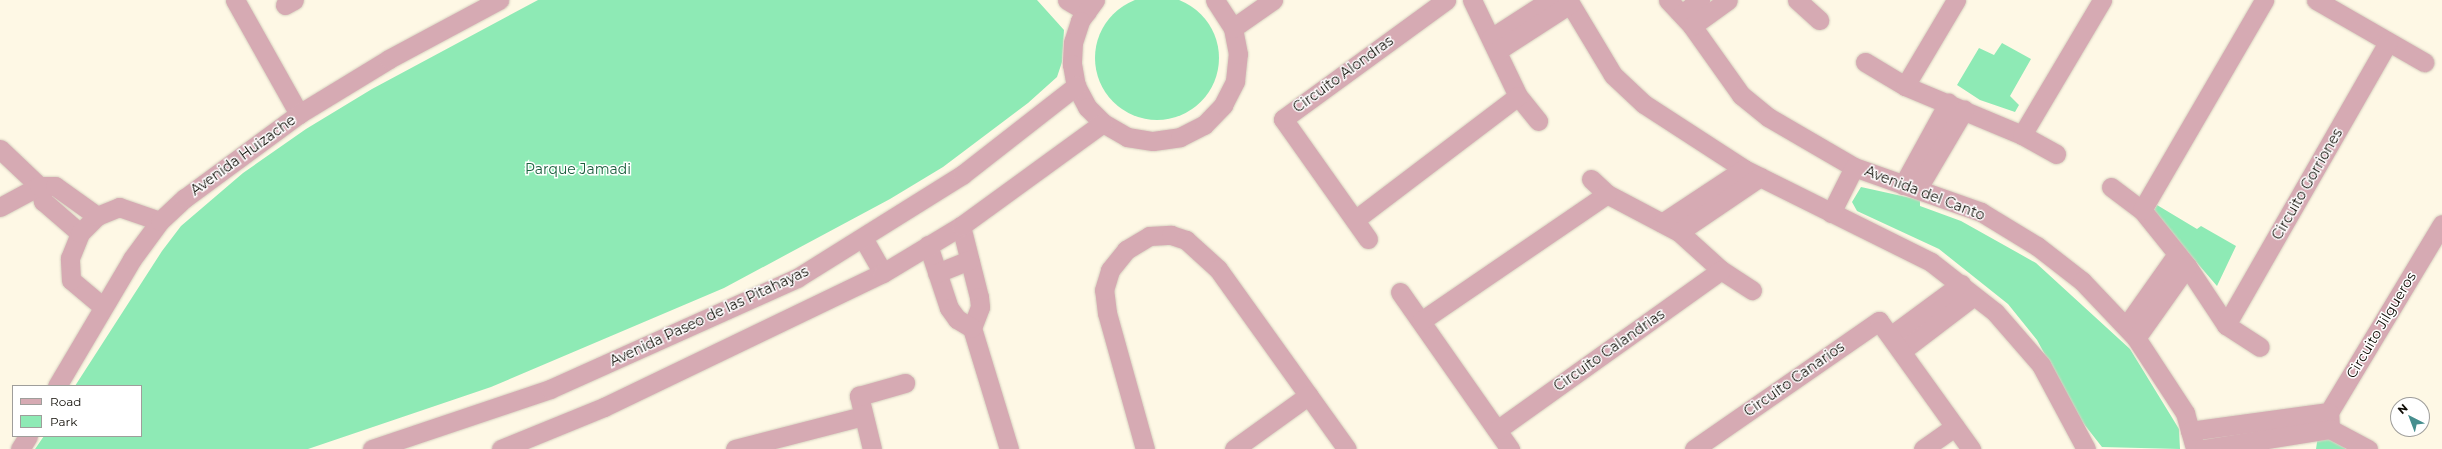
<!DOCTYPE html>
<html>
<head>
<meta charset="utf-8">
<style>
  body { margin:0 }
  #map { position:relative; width:2442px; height:449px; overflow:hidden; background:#fef8e5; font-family:Montserrat,sans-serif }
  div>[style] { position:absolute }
  .green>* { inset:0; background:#8eeab5 }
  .round { border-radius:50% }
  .roads { filter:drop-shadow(0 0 1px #d8d2c1) drop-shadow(0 0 1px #d8d2c1) }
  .minor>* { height:19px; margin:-9.5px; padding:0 9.5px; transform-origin:9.5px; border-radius:9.5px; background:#d6aab3 }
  span { translate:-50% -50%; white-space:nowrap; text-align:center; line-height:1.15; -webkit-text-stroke:3px #fff; paint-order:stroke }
  .street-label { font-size:14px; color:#0f0c05 }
  .park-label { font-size:14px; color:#1b603e }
  .legend { position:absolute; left:12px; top:385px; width:130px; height:52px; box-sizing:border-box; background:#fff; border:1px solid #9f9e9b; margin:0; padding:5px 7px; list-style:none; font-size:12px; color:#0f0c05 }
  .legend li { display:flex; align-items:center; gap:8px; height:20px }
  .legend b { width:20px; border:1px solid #9f9e9b }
  .north { position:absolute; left:2390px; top:397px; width:40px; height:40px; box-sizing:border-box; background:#fff; border:1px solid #9f9e9b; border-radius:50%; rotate:318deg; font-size:11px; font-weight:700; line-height:16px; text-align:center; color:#0f0c05 }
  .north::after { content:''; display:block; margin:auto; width:14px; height:18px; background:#468e8e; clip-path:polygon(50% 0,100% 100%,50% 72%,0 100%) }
</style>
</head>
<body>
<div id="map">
  <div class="green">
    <div class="round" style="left:1095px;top:-4px;width:124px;height:124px"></div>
    <div style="clip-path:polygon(538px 0,1037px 0,1064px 30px,1062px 62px,1057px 77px,1028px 103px,943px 167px,890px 199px,724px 288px,491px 387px,308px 449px,35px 449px,44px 436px,141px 436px,141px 386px,75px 386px,162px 251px,181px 226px,243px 173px,306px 129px,372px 89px)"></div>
    <div style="clip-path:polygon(2002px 43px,2031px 59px,2010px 96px,2019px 105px,2015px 112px,1980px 100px,1957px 85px,1979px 48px,1994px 55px)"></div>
    <div style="clip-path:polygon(1861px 187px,1920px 200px,1920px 206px,1961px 221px,2036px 263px,2130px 349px,2179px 429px,2180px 449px,2102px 447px,2080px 419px,2037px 340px,2008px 304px,1939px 249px,1857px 211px,1852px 202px)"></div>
    <div style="clip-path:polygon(2157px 205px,2197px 229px,2201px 226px,2236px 246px,2217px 286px,2153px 212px)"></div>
    <div style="clip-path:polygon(2329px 435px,2345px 448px,2346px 449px,2316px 449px,2318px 436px)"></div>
  </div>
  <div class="roads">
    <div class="minor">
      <div style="left:235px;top:0;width:131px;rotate:60.7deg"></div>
      <div style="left:1067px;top:0;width:23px;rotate:31deg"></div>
      <div style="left:1095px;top:0;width:26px;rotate:126deg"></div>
      <div style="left:1080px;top:21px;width:22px;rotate:108deg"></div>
      <div style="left:1073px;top:42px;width:22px;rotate:93deg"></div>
      <div style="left:1072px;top:64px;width:22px;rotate:80deg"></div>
      <div style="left:1076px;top:86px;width:24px;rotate:62deg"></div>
      <div style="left:1087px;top:107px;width:23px;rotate:45deg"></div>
      <div style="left:1103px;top:123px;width:28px;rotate:30deg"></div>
      <div style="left:1127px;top:137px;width:26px;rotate:9deg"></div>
      <div style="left:1153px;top:141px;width:27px;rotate:-8deg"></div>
      <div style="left:1180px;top:137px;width:27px;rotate:-27deg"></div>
      <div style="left:1204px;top:125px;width:28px;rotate:-46deg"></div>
      <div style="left:1223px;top:105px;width:27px;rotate:-63deg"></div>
      <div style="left:1235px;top:81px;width:27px;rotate:-84deg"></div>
      <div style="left:1238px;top:54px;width:26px;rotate:-101deg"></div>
      <div style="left:1233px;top:28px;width:33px;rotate:-123deg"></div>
      <div style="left:1472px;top:0;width:106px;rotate:64.4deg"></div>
      <div style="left:1518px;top:96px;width:32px;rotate:51deg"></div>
      <div style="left:1568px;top:0;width:87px;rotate:59deg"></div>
      <div style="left:1613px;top:75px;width:42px;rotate:43.1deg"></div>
      <div style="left:1644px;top:104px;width:119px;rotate:33deg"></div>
      <div style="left:1744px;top:169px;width:209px;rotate:26.4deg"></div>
      <div style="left:1931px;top:262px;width:81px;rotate:38deg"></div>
      <div style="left:1995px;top:312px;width:70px;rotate:49deg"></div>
      <div style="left:2041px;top:365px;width:95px;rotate:61.8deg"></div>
      <div style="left:1668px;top:0;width:35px;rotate:47deg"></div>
      <div style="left:1692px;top:26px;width:85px;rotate:54.6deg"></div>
      <div style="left:1741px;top:95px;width:35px;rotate:39deg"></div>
      <div style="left:1768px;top:117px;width:99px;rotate:30.2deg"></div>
      <div style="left:1854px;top:167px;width:135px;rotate:19.5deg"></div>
      <div style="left:1981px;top:212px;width:66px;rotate:31.3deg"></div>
      <div style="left:2037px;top:246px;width:57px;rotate:37.9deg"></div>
      <div style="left:2082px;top:281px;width:79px;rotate:46.5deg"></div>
      <div style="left:2136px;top:338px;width:90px;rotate:56.8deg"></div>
      <div style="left:2185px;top:413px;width:37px;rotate:74deg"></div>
      <div style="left:1797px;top:0;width:30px;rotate:42deg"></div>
      <div style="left:2316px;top:0;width:125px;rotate:29.9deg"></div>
      <div style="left:285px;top:5px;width:10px;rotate:-29deg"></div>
      <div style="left:1682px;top:14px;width:23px;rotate:-38deg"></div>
      <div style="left:1692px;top:26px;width:44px;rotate:-35.8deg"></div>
      <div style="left:1233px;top:28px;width:49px;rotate:-35deg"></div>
      <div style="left:1491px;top:38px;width:70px;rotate:-32.8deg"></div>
      <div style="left:1497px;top:51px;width:87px;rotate:-32.8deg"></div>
      <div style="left:1865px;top:62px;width:47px;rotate:31deg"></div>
      <div style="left:1905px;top:86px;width:127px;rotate:22.7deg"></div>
      <div style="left:2022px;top:135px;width:39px;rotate:29deg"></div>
      <div style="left:1905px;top:86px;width:100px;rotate:-59.3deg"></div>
      <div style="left:2022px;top:135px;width:157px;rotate:-59.3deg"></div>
      <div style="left:0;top:149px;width:54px;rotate:43.5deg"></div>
      <div style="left:39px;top:186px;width:16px;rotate:75deg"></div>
      <div style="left:43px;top:201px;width:49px;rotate:40.9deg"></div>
      <div style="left:1591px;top:179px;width:22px;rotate:43deg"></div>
      <div style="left:1607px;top:194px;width:81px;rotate:27.8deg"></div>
      <div style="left:1679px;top:232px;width:57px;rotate:42.1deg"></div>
      <div style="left:1721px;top:270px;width:37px;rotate:33deg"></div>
      <div style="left:1903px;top:185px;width:94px;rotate:-61.2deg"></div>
      <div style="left:2111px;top:187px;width:39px;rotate:37deg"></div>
      <div style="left:2142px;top:210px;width:72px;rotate:51.2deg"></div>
      <div style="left:2187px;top:266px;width:71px;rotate:56.5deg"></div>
      <div style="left:2226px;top:325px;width:40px;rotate:32.9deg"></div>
      <div style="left:1918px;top:188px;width:91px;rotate:-59.5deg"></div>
      <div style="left:0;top:207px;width:44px;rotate:-28.3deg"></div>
      <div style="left:39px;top:186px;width:16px"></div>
      <div style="left:55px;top:186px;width:52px;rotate:35.5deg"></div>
      <div style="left:2142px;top:210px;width:243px;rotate:-59.8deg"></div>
      <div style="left:1831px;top:213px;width:51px;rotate:-63.4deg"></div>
      <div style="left:1356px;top:219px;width:203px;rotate:-37.2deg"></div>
      <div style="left:1662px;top:223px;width:98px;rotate:-33.4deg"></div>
      <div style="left:961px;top:226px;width:73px;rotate:75.8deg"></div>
      <div style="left:979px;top:297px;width:10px;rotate:84deg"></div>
      <div style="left:980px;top:307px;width:22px;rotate:111deg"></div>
      <div style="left:972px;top:328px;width:127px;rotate:73deg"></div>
      <div style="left:1679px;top:232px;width:98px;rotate:-34.2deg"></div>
      <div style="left:863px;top:238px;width:40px;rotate:60.3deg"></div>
      <div style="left:1368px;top:239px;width:147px;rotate:-125.3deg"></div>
      <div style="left:1283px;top:119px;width:202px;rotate:-36.1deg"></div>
      <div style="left:928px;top:245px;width:66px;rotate:71.6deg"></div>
      <div style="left:949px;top:308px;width:14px;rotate:54deg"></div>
      <div style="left:957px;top:319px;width:17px;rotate:31deg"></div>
      <div style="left:937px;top:273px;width:35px;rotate:-22deg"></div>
      <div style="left:1400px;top:292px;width:192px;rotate:55deg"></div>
      <div style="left:102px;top:306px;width:40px;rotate:-140deg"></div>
      <div style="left:71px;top:280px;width:22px;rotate:-93deg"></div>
      <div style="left:70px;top:258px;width:27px;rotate:-68deg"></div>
      <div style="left:80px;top:233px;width:24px;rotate:-45deg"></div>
      <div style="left:97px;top:216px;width:24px;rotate:-22deg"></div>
      <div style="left:119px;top:207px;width:43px;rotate:18.9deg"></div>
      <div style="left:1421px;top:321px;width:225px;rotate:-34.3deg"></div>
      <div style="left:2127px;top:325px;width:87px;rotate:-54.8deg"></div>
      <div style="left:2226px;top:325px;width:326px;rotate:-60.2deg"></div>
      <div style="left:1892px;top:335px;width:86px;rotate:-36.5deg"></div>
      <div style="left:2136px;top:338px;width:88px;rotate:-54.7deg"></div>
      <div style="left:1903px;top:350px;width:89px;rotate:-37.3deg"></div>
      <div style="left:57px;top:386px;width:147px;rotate:-59.4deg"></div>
      <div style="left:132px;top:259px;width:47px;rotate:-53.6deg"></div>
      <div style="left:160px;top:221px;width:34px;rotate:-43deg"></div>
      <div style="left:185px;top:198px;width:142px;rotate:-36.4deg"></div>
      <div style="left:299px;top:114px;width:105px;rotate:-31.4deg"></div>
      <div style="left:389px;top:59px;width:125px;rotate:-28.2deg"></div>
      <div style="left:2330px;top:429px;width:17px;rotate:-93deg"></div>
      <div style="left:2329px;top:412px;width:219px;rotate:-59deg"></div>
      <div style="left:1497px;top:430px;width:275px;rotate:-35.5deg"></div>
      <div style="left:2190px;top:431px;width:140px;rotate:-7.8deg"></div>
      <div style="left:20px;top:449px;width:15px;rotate:-58deg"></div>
      <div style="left:372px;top:449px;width:188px;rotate:-18.6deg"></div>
      <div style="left:550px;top:389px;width:271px;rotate:-24.2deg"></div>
      <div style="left:797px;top:278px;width:195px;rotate:-32deg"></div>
      <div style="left:962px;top:175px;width:145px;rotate:-38deg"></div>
      <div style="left:501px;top:449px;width:111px;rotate:-22.2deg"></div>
      <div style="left:604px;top:407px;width:310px;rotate:-25.7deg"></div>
      <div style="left:883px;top:273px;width:91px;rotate:-31.1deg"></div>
      <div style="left:961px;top:226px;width:175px;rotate:-36deg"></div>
      <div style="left:735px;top:449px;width:132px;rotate:-14.5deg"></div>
      <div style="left:872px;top:449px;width:55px;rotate:-103.8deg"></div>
      <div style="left:859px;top:396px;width:48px;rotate:-15.8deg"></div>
      <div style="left:1145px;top:449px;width:141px;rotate:-105.6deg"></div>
      <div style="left:1107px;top:313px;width:23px;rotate:-97deg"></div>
      <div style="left:1104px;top:290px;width:21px;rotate:-73deg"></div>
      <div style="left:1110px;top:270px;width:26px;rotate:-51deg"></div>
      <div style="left:1126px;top:250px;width:27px;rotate:-31deg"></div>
      <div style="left:1149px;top:236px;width:22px;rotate:-3deg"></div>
      <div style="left:1171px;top:235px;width:16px;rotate:18deg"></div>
      <div style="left:1186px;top:240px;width:43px;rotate:42.2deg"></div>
      <div style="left:1218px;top:269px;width:221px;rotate:54.4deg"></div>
      <div style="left:1234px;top:449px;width:92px;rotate:-35.8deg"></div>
      <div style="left:1694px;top:449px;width:225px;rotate:-34.7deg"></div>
      <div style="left:1879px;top:321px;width:158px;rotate:54.3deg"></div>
      <div style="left:1923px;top:449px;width:39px;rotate:-35deg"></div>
      <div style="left:2204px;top:449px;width:128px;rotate:-9deg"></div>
      <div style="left:2330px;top:429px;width:43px;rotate:27.8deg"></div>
    </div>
  </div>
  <div class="street-label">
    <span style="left:1343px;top:74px;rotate:-36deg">Circuito Alondras</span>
    <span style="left:243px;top:155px;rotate:-36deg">Avenida Huizache</span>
    <span style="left:2307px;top:184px;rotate:-60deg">Circuito Gorriones</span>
    <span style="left:1925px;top:193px;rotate:21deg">Avenida del Canto</span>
    <span style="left:709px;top:316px;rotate:-25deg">Avenida Paseo de las Pitahayas</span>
    <span style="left:2381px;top:325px;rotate:-59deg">Circuito Jilgueros</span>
    <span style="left:1609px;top:350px;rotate:-35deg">Circuito Calandrias</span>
    <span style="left:1794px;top:379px;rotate:-35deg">Circuito Canarios</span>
  </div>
  <div class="park-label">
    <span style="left:578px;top:169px">Parque Jamadi</span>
  </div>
  <ul class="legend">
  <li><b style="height:5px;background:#d6aab3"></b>Road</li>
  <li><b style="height:11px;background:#8eeab5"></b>Park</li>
  </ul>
  <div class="north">N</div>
</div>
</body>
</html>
